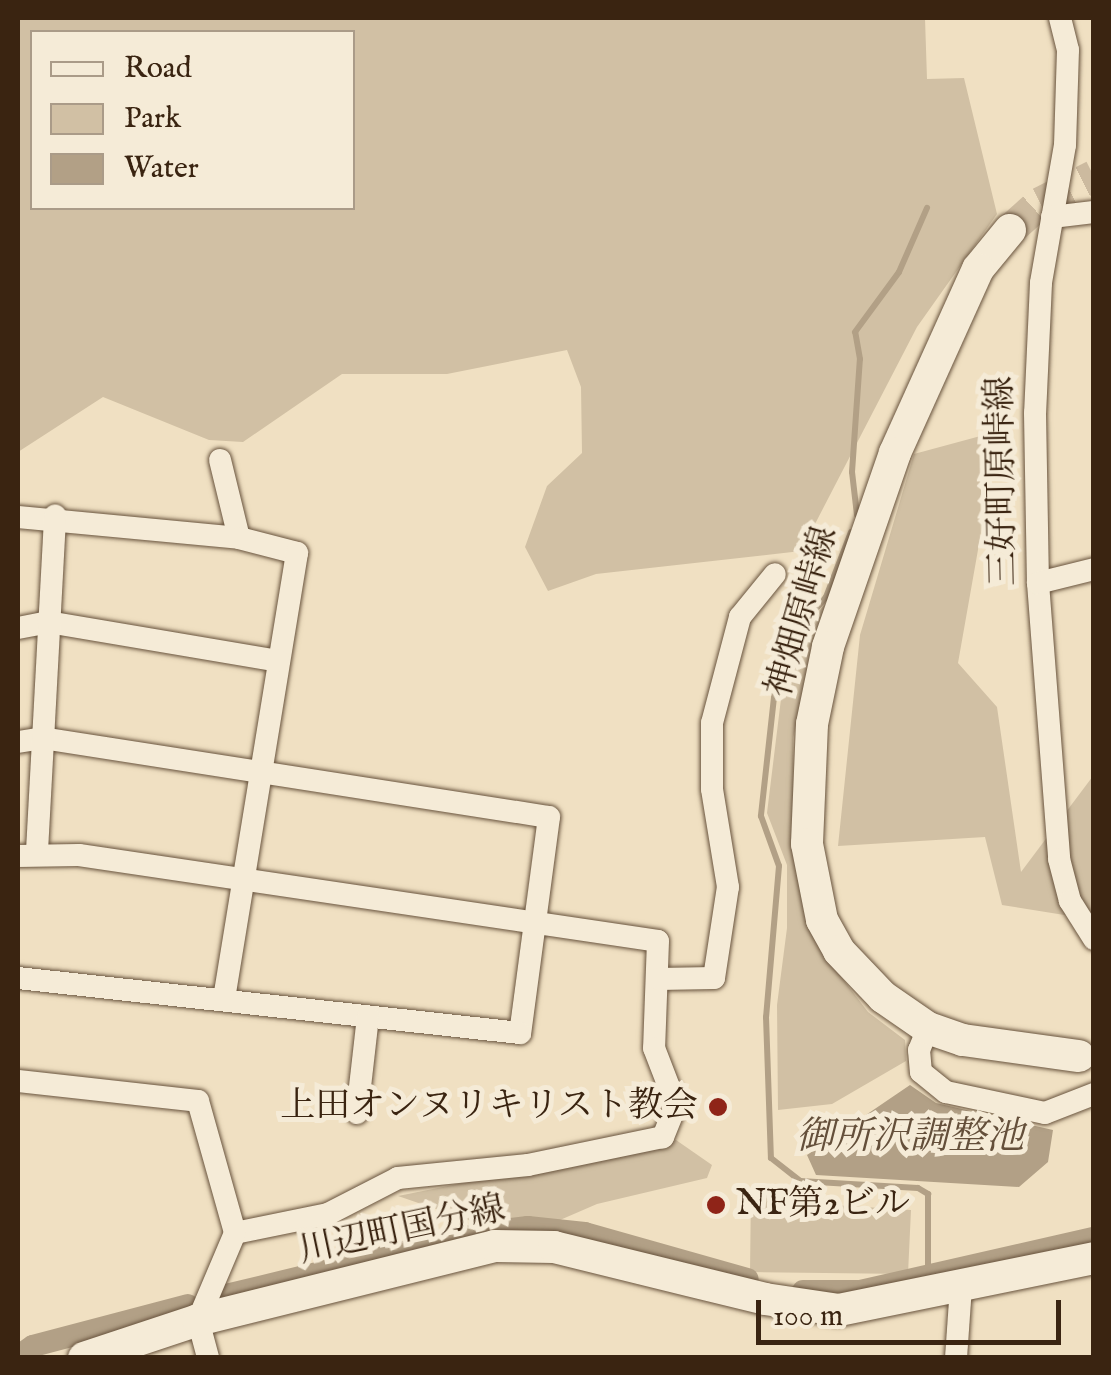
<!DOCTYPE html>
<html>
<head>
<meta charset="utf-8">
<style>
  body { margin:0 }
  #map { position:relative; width:1111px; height:1375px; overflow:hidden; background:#f0e0c2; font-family:"IM FELL English","Noto Serif JP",serif }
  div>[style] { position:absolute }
  .green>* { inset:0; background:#d1c0a4 }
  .water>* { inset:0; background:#b2a086 }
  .stream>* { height:6px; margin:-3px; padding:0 3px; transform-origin:3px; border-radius:3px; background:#b2a086 }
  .canal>* { height:22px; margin:-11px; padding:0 11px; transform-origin:11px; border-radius:11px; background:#b2a086 }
  .secondary-tunnel>* { height:32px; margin-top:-16px; transform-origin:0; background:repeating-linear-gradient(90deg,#ccba9f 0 32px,transparent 0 48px) }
  .roads { filter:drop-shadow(0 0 2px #68533d) drop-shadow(0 0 2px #68533d) }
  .street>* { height:22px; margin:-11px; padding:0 11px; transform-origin:11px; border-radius:11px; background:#f5ebd7 }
  .secondary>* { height:32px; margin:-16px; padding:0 16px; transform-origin:16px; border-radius:16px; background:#f5ebd7 }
  .dots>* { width:28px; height:28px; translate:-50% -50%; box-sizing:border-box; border:5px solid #f5ebd7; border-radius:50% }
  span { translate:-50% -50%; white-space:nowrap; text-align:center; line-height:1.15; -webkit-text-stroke:10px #f5ebd7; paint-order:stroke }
  .street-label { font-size:35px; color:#3a2411 }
  .poi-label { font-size:35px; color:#3a2411 }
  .right { translate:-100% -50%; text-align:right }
  .left { translate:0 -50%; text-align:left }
  .water-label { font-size:38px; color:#644f3a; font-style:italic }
  .frame { position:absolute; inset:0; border:20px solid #3a2411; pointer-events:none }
  .legend { position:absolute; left:30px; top:30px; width:325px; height:180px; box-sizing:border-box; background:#f5ebd7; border:2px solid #aa9b88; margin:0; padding:12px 18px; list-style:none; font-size:30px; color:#3a2411 }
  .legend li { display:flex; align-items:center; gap:20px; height:50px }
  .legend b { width:50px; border:2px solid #aa9b88 }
  .scale { position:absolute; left:756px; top:1300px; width:305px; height:45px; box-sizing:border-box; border:5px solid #3a2411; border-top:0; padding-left:12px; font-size:30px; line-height:35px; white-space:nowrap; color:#3a2411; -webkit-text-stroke:8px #f5ebd7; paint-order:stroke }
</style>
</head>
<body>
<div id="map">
  <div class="green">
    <div style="clip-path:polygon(evenodd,18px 18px,925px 18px,927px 79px,964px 78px,997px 214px,917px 327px,801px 551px,596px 574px,548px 591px,525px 547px,547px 486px,582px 453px,581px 387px,567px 350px,447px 374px,342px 374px,243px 442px,209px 440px,103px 397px,18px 452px,18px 18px,32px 32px,352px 32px,352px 208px,32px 208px,32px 32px)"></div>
    <div style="clip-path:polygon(999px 431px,958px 663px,997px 707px,1021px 872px,1093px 776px,1093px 927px,1083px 918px,1002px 905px,985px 837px,838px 846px,860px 635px,914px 454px)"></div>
    <div style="clip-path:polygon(825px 604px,793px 738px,794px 819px,832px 965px,868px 1012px,905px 1040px,906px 1061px,832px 1104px,778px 1110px,777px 1005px,787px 928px,787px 865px,767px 813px,787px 650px)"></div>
    <div style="clip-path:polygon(676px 1140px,712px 1165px,707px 1178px,597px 1204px,560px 1220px,471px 1221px,398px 1196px)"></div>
    <div style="clip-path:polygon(751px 1190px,803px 1203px,911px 1210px,908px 1274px,750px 1272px)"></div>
  </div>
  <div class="water">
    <div style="clip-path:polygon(910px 1085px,936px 1103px,1053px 1130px,1048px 1162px,1019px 1187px,816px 1175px,807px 1155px)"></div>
  </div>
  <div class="stream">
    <div style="left:857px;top:515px;width:43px;rotate:-96.6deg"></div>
    <div style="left:852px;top:472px;width:113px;rotate:-86deg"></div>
    <div style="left:860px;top:359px;width:27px;rotate:-100deg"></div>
    <div style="left:855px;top:332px;width:74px;rotate:-53.7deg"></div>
    <div style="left:899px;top:272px;width:70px;rotate:-66.4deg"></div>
    <div style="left:851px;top:532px;width:70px;rotate:111deg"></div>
    <div style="left:826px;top:597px;width:72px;rotate:130.5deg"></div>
    <div style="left:779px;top:652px;width:165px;rotate:96.3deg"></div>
    <div style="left:761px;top:816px;width:53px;rotate:70.2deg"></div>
    <div style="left:779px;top:866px;width:152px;rotate:94.9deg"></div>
    <div style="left:766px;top:1017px;width:141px;rotate:88deg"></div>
    <div style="left:771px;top:1158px;width:37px;rotate:38deg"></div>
    <div style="left:800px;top:1181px;width:118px;rotate:3.4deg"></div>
    <div style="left:918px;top:1188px;width:12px;rotate:31deg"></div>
    <div style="left:928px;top:1194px;width:81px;rotate:90deg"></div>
  </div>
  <div class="canal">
    <div style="left:803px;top:1291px;width:57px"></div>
    <div style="left:860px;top:1291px;width:240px;rotate:-12.8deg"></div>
    <div style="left:226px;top:1295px;width:268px;rotate:-13.6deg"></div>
    <div style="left:486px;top:1232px;width:42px;rotate:-6.8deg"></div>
    <div style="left:528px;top:1227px;width:57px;rotate:6deg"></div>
    <div style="left:585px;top:1233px;width:169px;rotate:15.8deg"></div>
    <div style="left:18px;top:1356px;width:18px;rotate:-34deg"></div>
    <div style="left:33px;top:1346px;width:160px;rotate:-14.8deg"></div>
  </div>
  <div class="secondary-tunnel">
    <div style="left:1010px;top:230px;width:40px;rotate:-42deg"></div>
    <div style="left:1040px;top:203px;width:60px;rotate:-26.6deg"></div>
  </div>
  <div class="roads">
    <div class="street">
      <div style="left:1060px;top:18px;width:33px;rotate:76deg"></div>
      <div style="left:1068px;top:50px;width:95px;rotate:91.8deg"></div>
      <div style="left:1065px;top:145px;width:140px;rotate:99.9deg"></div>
      <div style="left:1041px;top:283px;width:130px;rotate:92.6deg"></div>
      <div style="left:1035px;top:413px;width:170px;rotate:89deg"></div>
      <div style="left:1038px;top:583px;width:277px;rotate:85.6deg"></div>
      <div style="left:1059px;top:859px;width:43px;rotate:75.3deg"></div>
      <div style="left:1070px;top:901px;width:45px;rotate:57.7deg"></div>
      <div style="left:1052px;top:217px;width:42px;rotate:-6.8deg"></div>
      <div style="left:220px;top:460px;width:80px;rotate:76.3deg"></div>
      <div style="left:18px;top:517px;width:222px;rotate:5.4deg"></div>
      <div style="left:239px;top:538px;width:60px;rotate:14.5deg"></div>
      <div style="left:297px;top:553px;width:453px;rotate:99.3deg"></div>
      <div style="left:1038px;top:583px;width:58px;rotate:-14deg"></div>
      <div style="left:18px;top:628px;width:31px;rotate:-11deg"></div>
      <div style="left:48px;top:622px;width:234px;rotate:9.6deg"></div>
      <div style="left:18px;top:742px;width:24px;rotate:-9deg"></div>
      <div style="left:42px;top:738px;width:513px;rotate:8.86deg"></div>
      <div style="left:549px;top:817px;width:218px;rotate:97.6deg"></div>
      <div style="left:520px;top:1033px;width:505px;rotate:-173.75deg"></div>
      <div style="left:37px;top:851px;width:336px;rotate:-86.9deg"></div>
      <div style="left:18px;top:856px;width:61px;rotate:-0.9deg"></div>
      <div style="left:79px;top:855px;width:585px;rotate:8.45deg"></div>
      <div style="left:658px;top:941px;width:107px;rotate:92.1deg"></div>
      <div style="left:654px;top:1048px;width:61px;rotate:68.9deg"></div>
      <div style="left:676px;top:1105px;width:35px;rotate:112deg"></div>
      <div style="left:663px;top:1137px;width:138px;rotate:168.3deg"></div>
      <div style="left:528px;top:1165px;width:131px;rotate:174.3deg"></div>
      <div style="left:398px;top:1178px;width:79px;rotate:152.8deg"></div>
      <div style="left:328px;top:1214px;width:95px;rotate:168.5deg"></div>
      <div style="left:658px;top:979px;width:56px;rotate:-1deg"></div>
      <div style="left:714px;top:978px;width:92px;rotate:-81.3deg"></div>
      <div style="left:728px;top:887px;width:99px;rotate:-99.3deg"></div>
      <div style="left:712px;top:789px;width:66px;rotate:-90deg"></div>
      <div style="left:712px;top:723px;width:110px;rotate:-75.2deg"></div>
      <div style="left:740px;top:617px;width:55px;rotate:-50.9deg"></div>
      <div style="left:928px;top:1028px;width:24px;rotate:112deg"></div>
      <div style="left:919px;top:1050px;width:22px;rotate:85deg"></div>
      <div style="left:921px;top:1072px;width:32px;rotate:39deg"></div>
      <div style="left:946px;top:1092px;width:101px;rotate:12deg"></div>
      <div style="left:1045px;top:1113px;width:53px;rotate:-21.2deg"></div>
      <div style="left:18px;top:1081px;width:181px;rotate:6.3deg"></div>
      <div style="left:198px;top:1101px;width:137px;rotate:74.3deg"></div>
      <div style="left:235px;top:1233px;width:95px;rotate:113deg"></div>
      <div style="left:198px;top:1320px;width:39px;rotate:75deg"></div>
      <div style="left:357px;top:1113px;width:97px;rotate:-83.5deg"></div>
      <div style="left:956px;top:1358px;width:72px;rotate:-86deg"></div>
    </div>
    <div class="secondary">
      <div style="left:1010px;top:230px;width:50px;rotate:129.4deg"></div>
      <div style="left:978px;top:269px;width:202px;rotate:114.3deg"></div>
      <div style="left:895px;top:453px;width:205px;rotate:109.1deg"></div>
      <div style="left:828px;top:647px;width:79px;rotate:101.7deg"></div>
      <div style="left:812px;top:724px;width:120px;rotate:92.4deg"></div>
      <div style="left:807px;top:844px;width:77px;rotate:78.8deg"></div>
      <div style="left:822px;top:920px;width:35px;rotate:61deg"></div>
      <div style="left:839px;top:951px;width:64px;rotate:46.3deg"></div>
      <div style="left:883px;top:997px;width:55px;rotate:34.6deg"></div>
      <div style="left:928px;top:1028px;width:37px;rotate:19deg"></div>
      <div style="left:963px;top:1040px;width:117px;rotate:7.9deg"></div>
      <div style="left:84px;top:1358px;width:120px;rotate:-18.4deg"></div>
      <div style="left:198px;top:1320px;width:306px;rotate:-14deg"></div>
      <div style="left:495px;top:1246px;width:59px;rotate:1deg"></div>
      <div style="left:554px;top:1247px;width:217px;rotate:13.8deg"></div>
      <div style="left:765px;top:1299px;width:75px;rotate:8.5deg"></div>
      <div style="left:839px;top:1310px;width:260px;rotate:-11.5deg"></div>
    </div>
  </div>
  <div class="dots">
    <div style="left:718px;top:1107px;background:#8f2418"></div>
    <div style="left:716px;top:1205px;background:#8f2418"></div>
  </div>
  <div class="street-label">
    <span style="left:1003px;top:481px;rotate:-91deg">三好町原峠線</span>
    <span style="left:803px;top:612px;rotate:-74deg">神畑原峠線</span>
    <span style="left:402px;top:1231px;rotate:-12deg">川辺町国分線</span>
  </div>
  <div class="poi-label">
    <span class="right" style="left:698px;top:1107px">上田オンヌリキリスト教会</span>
    <span class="left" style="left:736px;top:1205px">NF第2ビル</span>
  </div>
  <div class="water-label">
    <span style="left:910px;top:1139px">御所沢調整池</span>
  </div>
  <div class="frame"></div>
  <ul class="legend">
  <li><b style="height:12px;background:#f5ebd7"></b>Road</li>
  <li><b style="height:28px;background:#d1c0a4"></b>Park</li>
  <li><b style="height:28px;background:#b2a086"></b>Water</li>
  </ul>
  <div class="scale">100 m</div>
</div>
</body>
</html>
